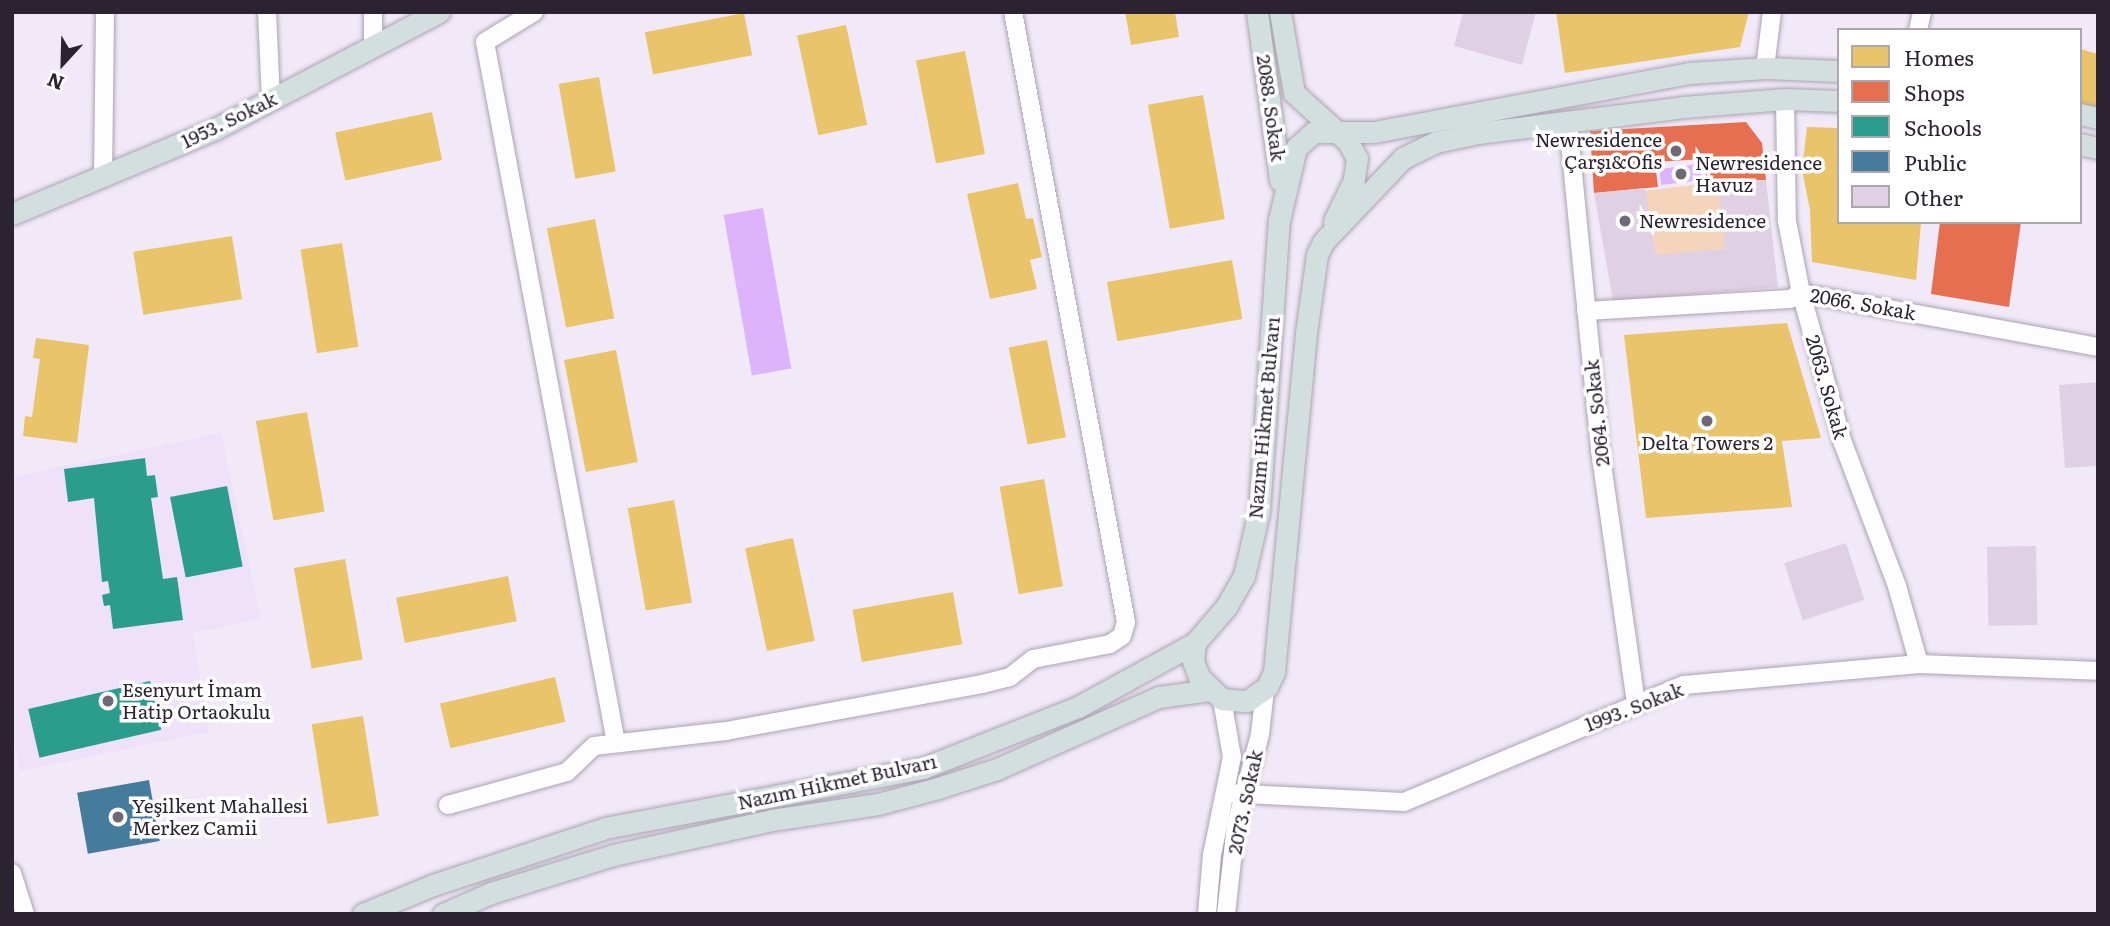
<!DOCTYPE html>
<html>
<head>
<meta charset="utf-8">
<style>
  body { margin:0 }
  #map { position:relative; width:2110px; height:926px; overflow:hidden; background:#f1e9f8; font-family:Literata,serif }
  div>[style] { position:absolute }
  .built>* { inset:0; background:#eee1f9 }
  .green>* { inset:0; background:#f4d5bc; transform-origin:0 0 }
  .water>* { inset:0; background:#ddb4fc; transform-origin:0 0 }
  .homes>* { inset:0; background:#e9c46a; transform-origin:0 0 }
  .shops>* { inset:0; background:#e76f51 }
  .schools>* { inset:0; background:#2a9d8f; transform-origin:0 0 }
  .public>* { inset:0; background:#457b9d; transform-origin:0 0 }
  .building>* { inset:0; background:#e0d0e3; transform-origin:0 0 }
  .roads { filter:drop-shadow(0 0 2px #aba3b1) drop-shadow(0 0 2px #aba3b1) }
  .minor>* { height:18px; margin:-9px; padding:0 9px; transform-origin:9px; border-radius:9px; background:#fdfcfe }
  .major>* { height:21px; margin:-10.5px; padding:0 10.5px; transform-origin:10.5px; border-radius:10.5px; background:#d3dedf }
  .dots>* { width:19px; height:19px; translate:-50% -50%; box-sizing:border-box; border:4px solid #fff; border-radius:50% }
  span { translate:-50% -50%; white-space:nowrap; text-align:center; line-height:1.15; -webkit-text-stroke:7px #fff; paint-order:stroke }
  .street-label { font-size:19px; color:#2b2232 }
  .poi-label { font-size:19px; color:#2b2232 }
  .right { translate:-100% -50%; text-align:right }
  .left { translate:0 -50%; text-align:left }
  .frame { position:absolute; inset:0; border:14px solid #2b2232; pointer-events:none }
  .legend { position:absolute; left:1837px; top:28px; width:245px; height:196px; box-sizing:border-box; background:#fff; border:2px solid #aaa7ad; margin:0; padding:9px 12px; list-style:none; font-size:21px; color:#2b2232 }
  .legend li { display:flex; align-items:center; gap:14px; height:35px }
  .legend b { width:35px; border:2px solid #aaa7ad }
  .north { position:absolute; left:28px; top:28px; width:70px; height:70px; -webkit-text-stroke:5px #fff; paint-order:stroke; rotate:202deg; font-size:19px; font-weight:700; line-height:28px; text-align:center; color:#2b2232 }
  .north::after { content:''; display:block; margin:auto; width:24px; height:32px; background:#2b2232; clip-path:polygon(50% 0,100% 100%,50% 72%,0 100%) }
</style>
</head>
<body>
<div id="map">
  <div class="built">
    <div style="clip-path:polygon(221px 433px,261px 619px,193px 633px,209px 732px,20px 771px,12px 730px,12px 477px)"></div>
  </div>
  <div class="green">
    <div style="left:1717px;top:182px;width:67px;height:72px;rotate:83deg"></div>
  </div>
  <div class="water">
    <div style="left:1700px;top:164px;width:16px;height:41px;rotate:83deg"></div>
    <div style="left:763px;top:208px;width:163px;height:40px;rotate:80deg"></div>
  </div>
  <div class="homes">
    <div style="clip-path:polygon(1125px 12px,1175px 12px,1179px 37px,1131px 45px)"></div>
    <div style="clip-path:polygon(1556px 12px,1749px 12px,1740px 47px,1565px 73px)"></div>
    <div style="left:744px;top:13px;width:43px;height:101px;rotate:79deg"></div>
    <div style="left:846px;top:25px;width:102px;height:50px;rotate:78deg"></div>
    <div style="clip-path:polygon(2080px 49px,2098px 54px,2098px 109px,2080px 104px)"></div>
    <div style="left:965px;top:51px;width:105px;height:50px;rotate:79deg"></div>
    <div style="left:599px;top:77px;width:96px;height:41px;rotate:80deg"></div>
    <div style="left:1203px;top:95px;width:126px;height:56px;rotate:80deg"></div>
    <div style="left:432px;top:112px;width:49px;height:99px;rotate:78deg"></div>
    <div style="clip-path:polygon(1807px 127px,1839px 128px,1839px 222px,1921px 222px,1916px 280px,1812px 262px,1810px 210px,1802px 170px)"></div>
    <div style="clip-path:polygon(1018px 183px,1026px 219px,1033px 218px,1042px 257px,1030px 260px,1037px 289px,990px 299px,967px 194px)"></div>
    <div style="left:595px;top:219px;width:101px;height:49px;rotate:79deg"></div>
    <div style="left:232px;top:236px;width:64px;height:100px;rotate:81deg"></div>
    <div style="left:342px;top:243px;width:105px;height:42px;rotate:81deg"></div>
    <div style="left:1232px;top:260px;width:60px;height:127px;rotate:80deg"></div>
    <div style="clip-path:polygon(1787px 323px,1821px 438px,1782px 441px,1792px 507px,1646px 518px,1624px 335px)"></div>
    <div style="clip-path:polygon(36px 338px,89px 345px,77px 443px,23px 436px,25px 416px,32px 417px,40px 359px,33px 358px)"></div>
    <div style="left:1047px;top:340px;width:99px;height:39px;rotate:79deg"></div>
    <div style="left:616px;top:350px;width:114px;height:53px;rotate:79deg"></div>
    <div style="left:307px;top:412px;width:101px;height:52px;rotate:80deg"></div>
    <div style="left:1044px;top:479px;width:109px;height:45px;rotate:80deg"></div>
    <div style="left:674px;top:500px;width:104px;height:47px;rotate:80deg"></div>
    <div style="left:793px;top:538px;width:105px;height:49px;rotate:78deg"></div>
    <div style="left:345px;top:559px;width:102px;height:52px;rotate:80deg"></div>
    <div style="left:508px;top:576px;width:46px;height:114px;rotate:79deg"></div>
    <div style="left:953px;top:592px;width:53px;height:102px;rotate:80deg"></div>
    <div style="left:555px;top:677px;width:46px;height:118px;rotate:77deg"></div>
    <div style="left:363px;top:716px;width:101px;height:52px;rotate:81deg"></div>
  </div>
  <div class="shops">
    <div style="clip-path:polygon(1746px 122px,1762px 143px,1766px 180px,1707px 182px,1703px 159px,1655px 162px,1658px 187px,1594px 193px,1590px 131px)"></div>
    <div style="clip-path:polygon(1940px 222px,2021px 222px,2009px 307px,1931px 294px)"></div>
  </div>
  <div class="schools">
    <div style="clip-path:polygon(145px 458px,147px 476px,155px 475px,158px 497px,151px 498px,163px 579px,177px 577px,183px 620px,113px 629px,110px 605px,104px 606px,102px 595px,110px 593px,108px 581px,102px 582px,94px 498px,68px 502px,64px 469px)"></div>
    <div style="left:227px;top:486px;width:82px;height:58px;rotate:79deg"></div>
    <div style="left:150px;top:681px;width:50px;height:125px;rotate:77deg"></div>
  </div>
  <div class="public">
    <div style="left:149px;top:780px;width:62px;height:73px;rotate:80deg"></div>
  </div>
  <div class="building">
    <div style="clip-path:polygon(1463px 12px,1536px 12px,1522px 65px,1454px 46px)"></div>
    <div style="clip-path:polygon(1766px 180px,1778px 287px,1613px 301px,1594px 193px,1645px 188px,1656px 255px,1676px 253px,1725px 249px,1717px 182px)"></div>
    <div style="clip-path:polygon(2098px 382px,2098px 466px,2065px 468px,2059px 385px)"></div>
    <div style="left:1846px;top:543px;width:60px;height:65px;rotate:72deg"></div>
    <div style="left:2036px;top:546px;width:79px;height:49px;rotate:89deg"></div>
  </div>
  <div class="roads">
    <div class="minor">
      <div style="left:267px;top:12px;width:88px;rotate:87.4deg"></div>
      <div style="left:373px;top:12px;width:35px;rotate:90deg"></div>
      <div style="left:534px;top:12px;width:57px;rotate:148.5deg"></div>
      <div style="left:485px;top:42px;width:713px;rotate:79.41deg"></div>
      <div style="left:1918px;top:30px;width:18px;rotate:-77deg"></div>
      <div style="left:1765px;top:68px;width:56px;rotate:-82.9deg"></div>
      <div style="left:1785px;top:99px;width:122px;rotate:89.1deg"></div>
      <div style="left:1787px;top:221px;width:73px;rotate:79deg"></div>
      <div style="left:1801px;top:293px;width:156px;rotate:74.4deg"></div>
      <div style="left:1843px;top:443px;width:153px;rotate:69.3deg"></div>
      <div style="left:1897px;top:586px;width:81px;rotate:74.2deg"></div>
      <div style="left:1568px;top:122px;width:330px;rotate:84.4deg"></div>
      <div style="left:1600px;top:450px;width:255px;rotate:81.9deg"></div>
      <div style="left:103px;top:178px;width:166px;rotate:-89.3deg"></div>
      <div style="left:1586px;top:311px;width:204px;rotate:-3.4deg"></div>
      <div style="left:1790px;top:299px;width:13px;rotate:-29deg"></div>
      <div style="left:1801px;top:293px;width:302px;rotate:10.3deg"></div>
      <div style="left:1225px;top:793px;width:179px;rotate:2.9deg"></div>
      <div style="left:1404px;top:802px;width:303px;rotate:-22.7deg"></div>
      <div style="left:1684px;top:685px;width:236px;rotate:-5.1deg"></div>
      <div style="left:1919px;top:664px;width:179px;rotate:2.2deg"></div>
      <div style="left:448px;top:805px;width:123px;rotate:-15.5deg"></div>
      <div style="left:567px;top:772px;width:37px;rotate:-44deg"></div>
      <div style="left:594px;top:746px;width:133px;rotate:-6.5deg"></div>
      <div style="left:726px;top:731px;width:260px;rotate:-10.4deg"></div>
      <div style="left:982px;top:684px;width:29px;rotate:-14deg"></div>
      <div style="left:1010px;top:677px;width:29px;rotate:-38deg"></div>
      <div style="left:1033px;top:659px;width:78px;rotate:-11deg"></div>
      <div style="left:1110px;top:644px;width:14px;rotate:-34deg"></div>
      <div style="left:1122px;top:636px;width:15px;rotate:-74deg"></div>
      <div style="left:1126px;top:622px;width:620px;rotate:-100.49deg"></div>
      <div style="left:12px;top:873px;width:43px;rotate:72.4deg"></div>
      <div style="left:1207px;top:914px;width:59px;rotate:-85.2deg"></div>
      <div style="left:1212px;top:855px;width:100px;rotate:-78.5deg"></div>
      <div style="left:1232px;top:757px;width:59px;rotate:-99.8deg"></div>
      <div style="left:1226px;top:914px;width:90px;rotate:-83.6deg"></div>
      <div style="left:1236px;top:825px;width:94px;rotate:-75.2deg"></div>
      <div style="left:1260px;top:734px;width:44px;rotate:-83.5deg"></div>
    </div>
    <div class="major">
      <div style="left:1257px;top:12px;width:170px;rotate:82.2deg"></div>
      <div style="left:1280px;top:12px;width:82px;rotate:80.2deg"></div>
      <div style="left:1294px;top:93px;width:73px;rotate:42.2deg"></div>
      <div style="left:1348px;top:142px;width:18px;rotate:61deg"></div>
      <div style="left:1357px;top:158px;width:22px;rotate:98deg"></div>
      <div style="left:1354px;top:180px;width:46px;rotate:116deg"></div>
      <div style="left:2080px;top:114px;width:18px;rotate:13deg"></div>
      <div style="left:2080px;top:144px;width:18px;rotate:13deg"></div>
      <div style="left:12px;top:214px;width:220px;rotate:-22.7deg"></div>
      <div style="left:215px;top:129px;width:253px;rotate:-27.6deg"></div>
      <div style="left:1195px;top:643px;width:18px;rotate:96deg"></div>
      <div style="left:1193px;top:661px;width:17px;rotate:69deg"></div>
      <div style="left:1199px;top:677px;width:32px;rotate:44deg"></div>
      <div style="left:1222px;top:699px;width:25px;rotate:5deg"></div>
      <div style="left:1247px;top:701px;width:24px;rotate:-35deg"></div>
      <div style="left:1267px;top:687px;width:17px;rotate:-65deg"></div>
      <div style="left:1274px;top:672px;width:341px;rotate:-84.6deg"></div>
      <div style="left:1306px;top:333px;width:79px;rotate:-82deg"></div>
      <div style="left:1317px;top:255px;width:14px;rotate:-65deg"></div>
      <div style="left:1323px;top:242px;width:116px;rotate:-46.4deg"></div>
      <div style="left:1403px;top:158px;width:37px;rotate:-26deg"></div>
      <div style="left:1436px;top:142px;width:43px;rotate:-12.1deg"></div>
      <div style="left:1478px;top:133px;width:207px;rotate:-7.2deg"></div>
      <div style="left:1683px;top:107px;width:102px;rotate:-4.5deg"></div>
      <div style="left:1785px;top:99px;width:54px;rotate:2.1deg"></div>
      <div style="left:363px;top:914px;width:76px;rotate:-22.5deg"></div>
      <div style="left:433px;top:885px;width:181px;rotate:-18.3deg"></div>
      <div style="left:605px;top:828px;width:324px;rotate:-10.7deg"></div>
      <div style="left:923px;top:768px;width:167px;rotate:-21.5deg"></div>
      <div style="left:1078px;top:707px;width:133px;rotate:-28.7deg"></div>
      <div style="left:1195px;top:643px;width:48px;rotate:-49.3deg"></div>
      <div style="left:1226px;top:607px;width:36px;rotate:-60deg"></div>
      <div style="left:1244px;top:576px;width:67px;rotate:-77deg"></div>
      <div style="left:1259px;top:511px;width:292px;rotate:-86.1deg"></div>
      <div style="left:1279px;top:220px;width:74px;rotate:-76.7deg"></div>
      <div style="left:1296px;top:148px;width:24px;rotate:-42deg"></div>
      <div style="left:1314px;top:132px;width:60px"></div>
      <div style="left:1374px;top:132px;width:321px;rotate:-10.6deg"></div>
      <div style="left:1690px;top:73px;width:75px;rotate:-3.8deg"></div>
      <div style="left:1765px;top:68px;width:74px;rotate:2.3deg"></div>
      <div style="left:443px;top:914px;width:52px;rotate:-23.6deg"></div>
      <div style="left:491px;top:893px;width:128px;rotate:-17.3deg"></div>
      <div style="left:613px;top:855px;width:163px;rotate:-12.4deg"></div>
      <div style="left:772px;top:820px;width:107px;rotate:-8.6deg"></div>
      <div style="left:878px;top:804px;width:62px;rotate:-14.9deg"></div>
      <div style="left:938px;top:788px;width:62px;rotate:-17.9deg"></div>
      <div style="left:997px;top:769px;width:177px;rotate:-24deg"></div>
      <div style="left:1159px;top:697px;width:51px;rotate:-7.8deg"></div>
    </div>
  </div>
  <div class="dots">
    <div style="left:1676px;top:151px;background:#706877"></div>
    <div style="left:1681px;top:174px;background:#706877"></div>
    <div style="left:1625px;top:221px;background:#706877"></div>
    <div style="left:1707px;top:421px;background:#706877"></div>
    <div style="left:108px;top:701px;background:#706877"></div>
    <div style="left:118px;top:817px;background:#706877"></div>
  </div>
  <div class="street-label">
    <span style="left:1271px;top:108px;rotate:82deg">2088. Sokak</span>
    <span style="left:229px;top:120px;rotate:-26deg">1953. Sokak</span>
    <span style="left:1863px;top:304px;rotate:10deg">2066. Sokak</span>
    <span style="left:1827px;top:387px;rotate:74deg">2063. Sokak</span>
    <span style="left:1597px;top:413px;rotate:-96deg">2064. Sokak</span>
    <span style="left:1264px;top:418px;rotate:-85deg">Nazım Hikmet Bulvarı</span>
    <span style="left:1634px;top:707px;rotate:-21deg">1993. Sokak</span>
    <span style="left:837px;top:782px;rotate:-12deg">Nazım Hikmet Bulvarı</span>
    <span style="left:1245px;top:802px;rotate:-78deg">2073. Sokak</span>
  </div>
  <div class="poi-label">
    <span class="right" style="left:1662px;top:151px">Newresidence<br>Çarşı&amp;Ofis</span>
    <span class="left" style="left:1695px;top:174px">Newresidence<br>Havuz</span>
    <span class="left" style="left:1639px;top:221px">Newresidence</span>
    <span style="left:1707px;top:443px">Delta Towers 2</span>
    <span class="left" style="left:122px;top:701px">Esenyurt İmam<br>Hatip Ortaokulu</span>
    <span class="left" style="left:132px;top:817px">Yeşilkent Mahallesi<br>Merkez Camii</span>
  </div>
  <div class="frame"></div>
  <ul class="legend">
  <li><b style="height:19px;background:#e9c46a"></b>Homes</li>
  <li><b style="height:19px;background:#e76f51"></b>Shops</li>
  <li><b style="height:19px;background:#2a9d8f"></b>Schools</li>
  <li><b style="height:19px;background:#457b9d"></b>Public</li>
  <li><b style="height:19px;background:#e0d0e3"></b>Other</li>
  </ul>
  <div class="north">N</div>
</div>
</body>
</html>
